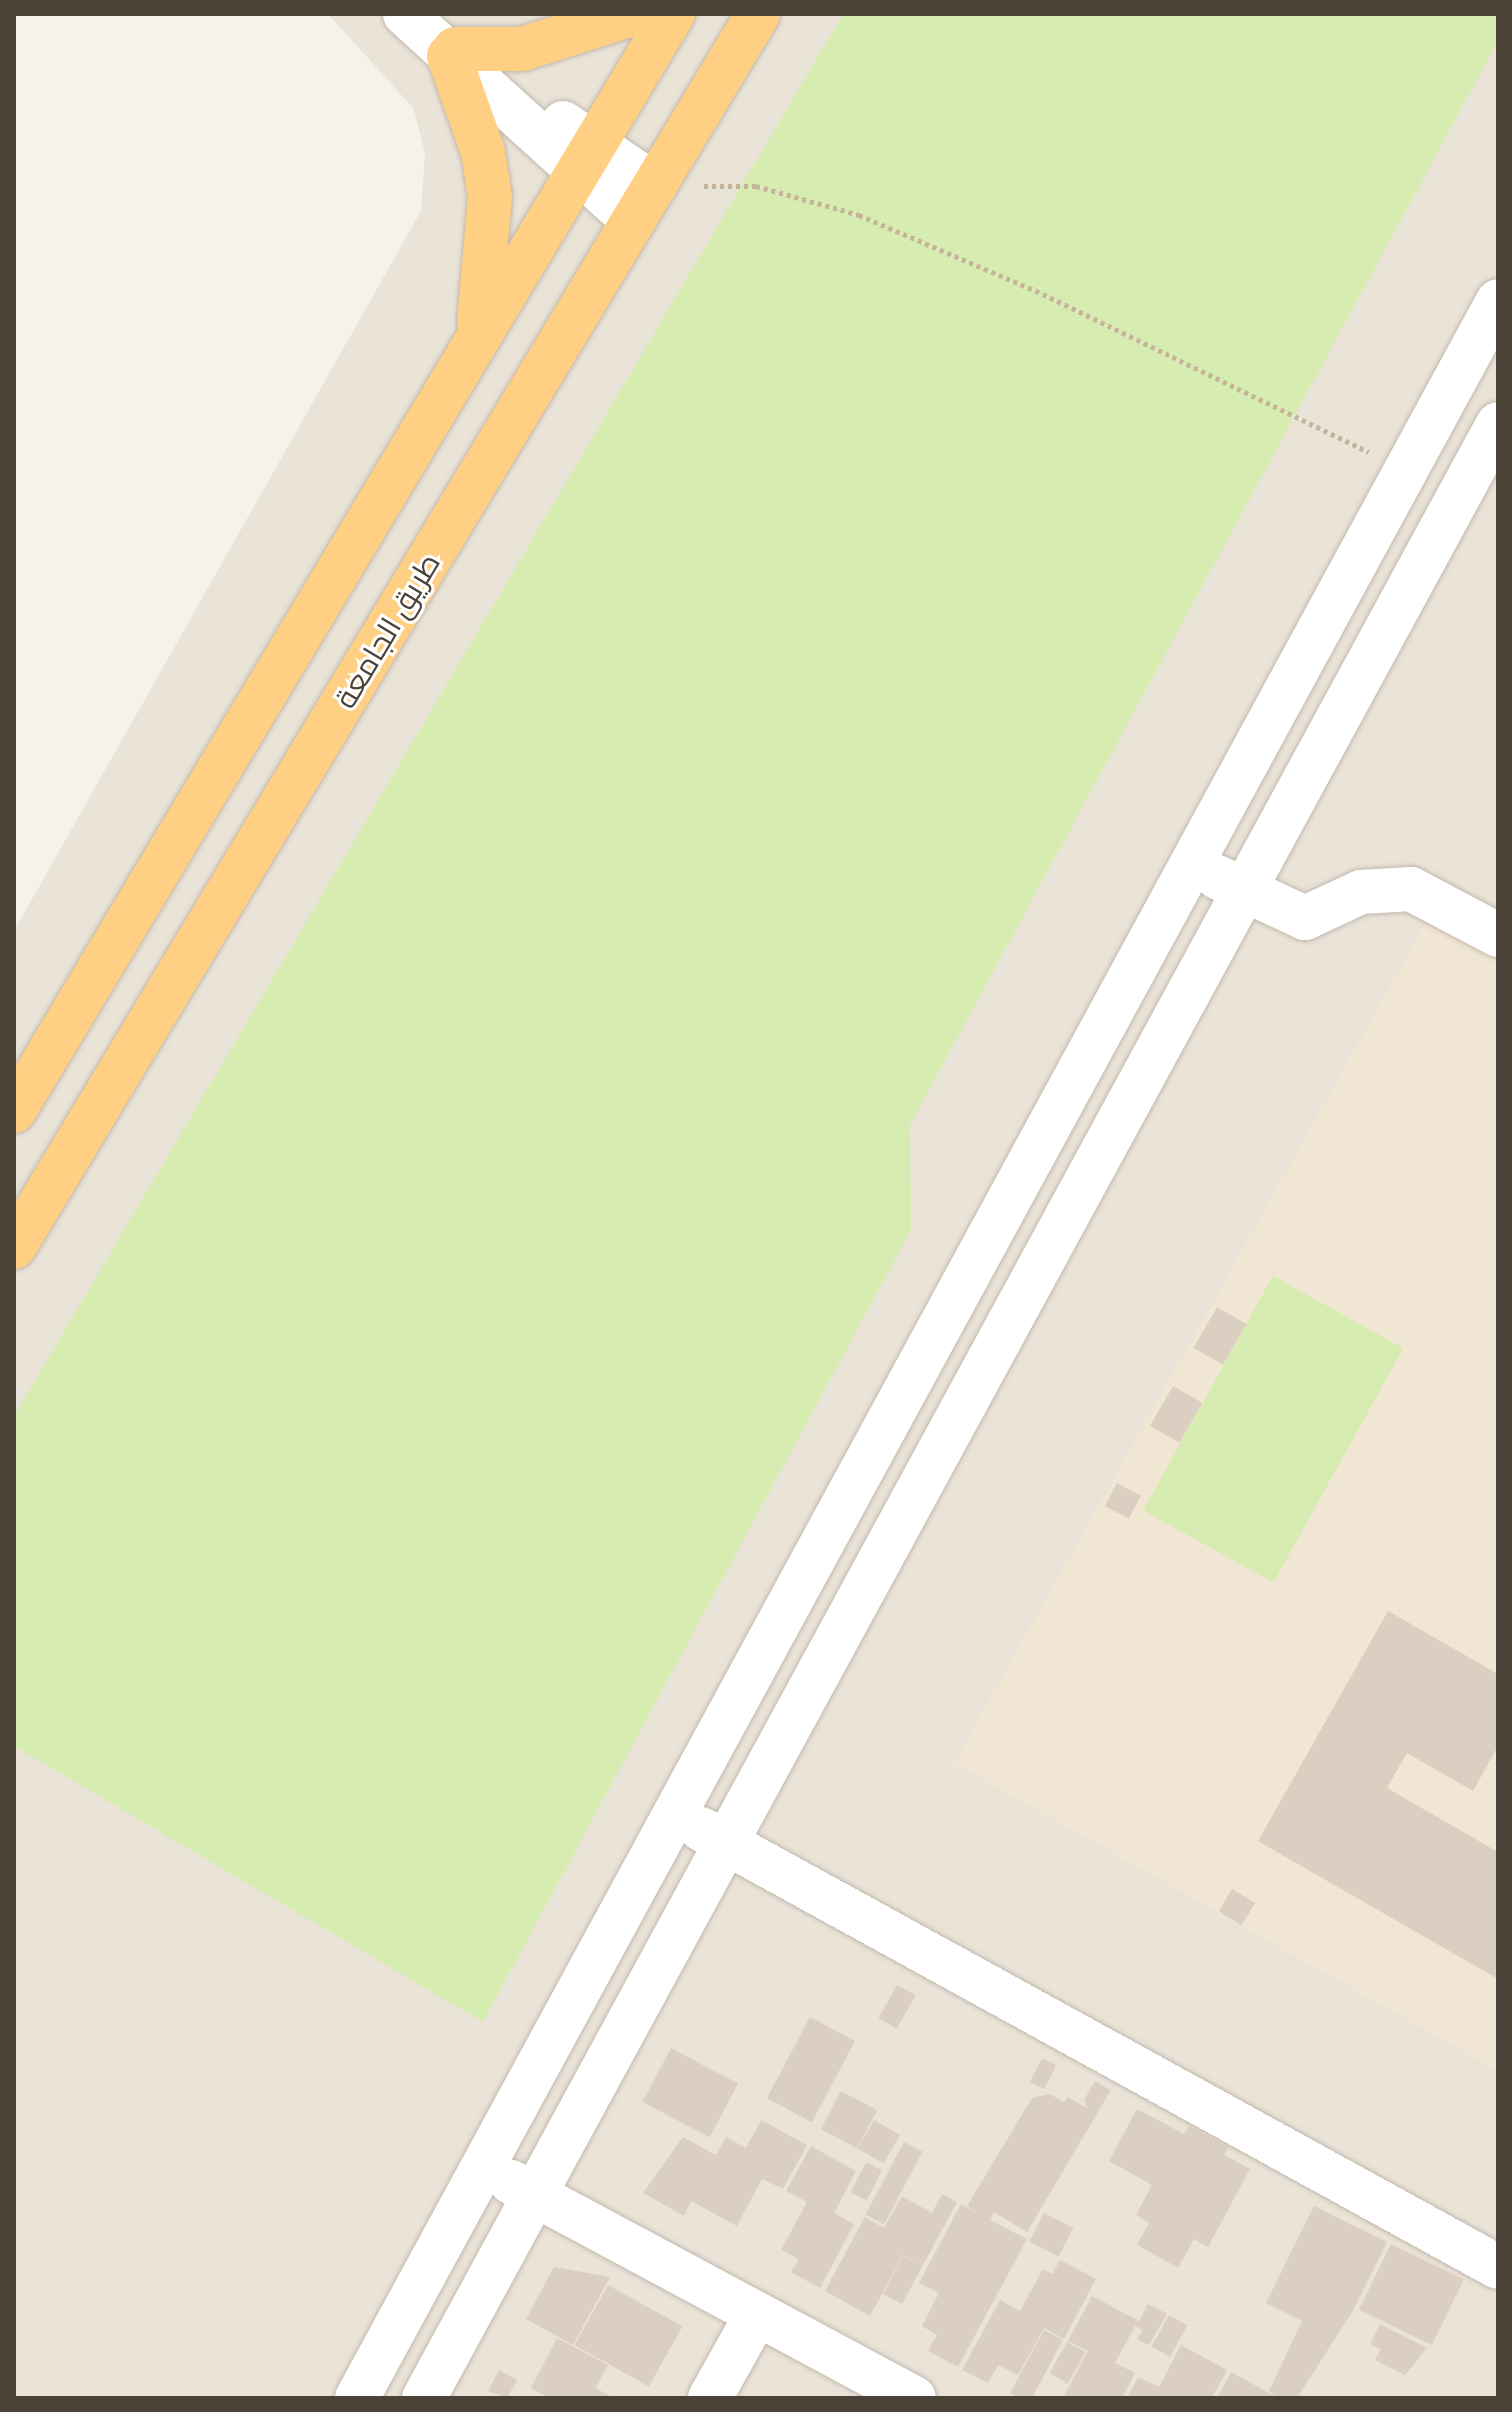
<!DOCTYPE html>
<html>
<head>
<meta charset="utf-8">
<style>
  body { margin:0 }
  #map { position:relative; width:1512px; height:2412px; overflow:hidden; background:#f6f1ea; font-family:"Exo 2",Cairo,sans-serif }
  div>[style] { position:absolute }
  .residential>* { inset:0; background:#eae3d8 }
  .education>* { inset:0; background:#f0e6d3 }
  .green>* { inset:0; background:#d6ecb1; transform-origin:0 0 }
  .building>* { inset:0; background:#dbcfc2; transform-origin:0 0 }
  .path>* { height:5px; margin-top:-2.5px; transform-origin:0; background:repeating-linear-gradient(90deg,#c5b39c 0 4px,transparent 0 8px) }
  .roads { filter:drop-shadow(0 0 2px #c2b9ac) drop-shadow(0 0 2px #c2b9ac) }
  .minor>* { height:44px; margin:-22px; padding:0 22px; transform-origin:22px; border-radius:22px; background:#fff }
  .trunk>* { height:44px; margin:-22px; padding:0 22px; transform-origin:22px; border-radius:22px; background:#ffcf83 }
  span { translate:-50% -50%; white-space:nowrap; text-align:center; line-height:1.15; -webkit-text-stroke:6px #fff; paint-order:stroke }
  .street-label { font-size:30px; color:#4b4237 }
  .frame { position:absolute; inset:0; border:16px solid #4b4237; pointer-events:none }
</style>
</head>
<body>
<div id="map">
  <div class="residential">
    <div style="clip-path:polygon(328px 14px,1498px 14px,1498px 2398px,14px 2398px,14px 931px,421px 211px,425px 154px,414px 109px)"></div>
  </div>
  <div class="education">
    <div style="clip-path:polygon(1429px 917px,1498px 956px,1498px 2071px,954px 1763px)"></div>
  </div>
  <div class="green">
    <div style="clip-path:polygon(843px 14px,1498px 14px,1498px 41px,910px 1125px,911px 1230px,483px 2022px,14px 1746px,14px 1416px)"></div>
    <div style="left:1273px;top:1276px;width:149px;height:268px;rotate:29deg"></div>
  </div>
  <div class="building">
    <div style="left:1217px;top:1307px;width:34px;height:47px;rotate:30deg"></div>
    <div style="left:1173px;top:1386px;width:34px;height:46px;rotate:30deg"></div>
    <div style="left:1117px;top:1483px;width:27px;height:26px;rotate:28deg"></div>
    <div style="clip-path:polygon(1388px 1611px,1498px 1674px,1498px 1746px,1473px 1791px,1407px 1753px,1387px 1788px,1498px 1852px,1498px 1979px,1258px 1841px)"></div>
    <div style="left:1232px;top:1889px;width:27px;height:26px;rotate:31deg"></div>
    <div style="left:897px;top:1985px;width:21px;height:38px;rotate:29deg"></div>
    <div style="left:810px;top:2017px;width:51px;height:92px;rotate:28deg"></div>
    <div style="left:671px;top:2048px;width:76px;height:61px;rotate:28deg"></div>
    <div style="left:1042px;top:2058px;width:16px;height:27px;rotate:27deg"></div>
    <div style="clip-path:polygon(1095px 2081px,1111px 2090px,1027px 2232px,994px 2212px,990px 2220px,1027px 2239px,958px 2367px,928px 2351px,937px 2335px,922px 2326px,939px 2293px,919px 2283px,961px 2204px,977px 2213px,967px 2206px,1032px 2098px,1050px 2094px,1064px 2102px,1068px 2097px,1087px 2108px,1084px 2100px)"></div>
    <div style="left:841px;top:2091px;width:41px;height:43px;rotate:28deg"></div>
    <div style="clip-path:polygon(1137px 2109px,1184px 2134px,1189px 2126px,1228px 2147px,1224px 2155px,1250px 2169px,1208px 2247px,1194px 2239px,1178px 2268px,1137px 2245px,1149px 2223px,1136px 2215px,1152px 2185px,1109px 2161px)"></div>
    <div style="clip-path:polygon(761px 2120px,807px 2145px,783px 2189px,762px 2179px,737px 2226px,691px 2201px,684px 2216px,643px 2193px,683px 2137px,716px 2155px,726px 2137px,746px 2148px)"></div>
    <div style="left:874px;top:2120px;width:30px;height:33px;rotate:30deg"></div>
    <div style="left:904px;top:2142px;width:21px;height:82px;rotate:28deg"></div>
    <div style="clip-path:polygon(811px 2146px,856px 2171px,834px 2213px,854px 2224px,820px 2288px,791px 2272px,799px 2259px,781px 2250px,807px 2202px,786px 2191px)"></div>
    <div style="left:866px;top:2162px;width:18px;height:34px;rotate:27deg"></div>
    <div style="clip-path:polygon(942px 2194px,957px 2202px,902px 2304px,883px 2294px,903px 2256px,916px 2262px,903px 2255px,870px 2316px,825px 2291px,865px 2217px,884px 2228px,902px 2196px,932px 2213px)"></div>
    <div style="clip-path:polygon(1314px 2206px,1387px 2242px,1354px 2309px,1297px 2398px,1217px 2398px,1231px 2372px,1278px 2398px,1269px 2391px,1302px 2321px,1266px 2303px)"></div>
    <div style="left:1044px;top:2213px;width:33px;height:32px;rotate:27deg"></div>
    <div style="left:1391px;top:2244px;width:81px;height:73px;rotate:26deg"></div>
    <div style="clip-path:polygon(1060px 2260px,1096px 2279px,1064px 2339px,1044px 2328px,1018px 2375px,998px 2365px,988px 2383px,962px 2370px,1000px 2300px,1020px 2311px,1043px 2269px,1052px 2274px)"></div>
    <div style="clip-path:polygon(554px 2267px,610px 2277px,573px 2345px,526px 2319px)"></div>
    <div style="left:608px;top:2285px;width:85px;height:69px;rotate:29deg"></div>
    <div style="clip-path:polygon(1092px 2296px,1139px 2321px,1148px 2304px,1167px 2314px,1149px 2345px,1137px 2339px,1143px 2330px,1135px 2326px,1115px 2363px,1135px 2373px,1122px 2398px,1063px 2398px,1088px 2351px,1068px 2341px)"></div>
    <div style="left:1169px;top:2315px;width:21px;height:36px;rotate:29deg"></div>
    <div style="clip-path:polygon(1380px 2324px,1427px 2348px,1405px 2375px,1375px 2360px,1381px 2349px,1370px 2345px)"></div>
    <div style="clip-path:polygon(1044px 2330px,1063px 2340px,1032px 2398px,1019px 2398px,1010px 2393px)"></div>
    <div style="clip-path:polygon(557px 2338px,608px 2365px,595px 2388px,614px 2398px,549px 2398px,531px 2388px)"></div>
    <div style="left:1067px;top:2342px;width:21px;height:36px;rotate:29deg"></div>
    <div style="clip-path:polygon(1181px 2345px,1227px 2370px,1212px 2398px,1127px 2398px,1138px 2377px,1159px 2387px)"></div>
    <div style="clip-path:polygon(499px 2370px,517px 2380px,507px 2398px,488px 2391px)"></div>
  </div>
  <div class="path">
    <div style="left:704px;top:186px;width:52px"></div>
    <div style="left:756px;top:186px;width:107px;rotate:15.7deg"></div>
    <div style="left:859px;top:215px;width:200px;rotate:23.2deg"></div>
    <div style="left:1043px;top:294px;width:362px;rotate:25.9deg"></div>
  </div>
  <div class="roads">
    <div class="minor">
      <div style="left:405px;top:14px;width:308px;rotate:42.2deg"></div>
      <div style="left:563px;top:123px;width:111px;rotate:34deg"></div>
      <div style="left:1217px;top:877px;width:97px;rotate:25deg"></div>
      <div style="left:1305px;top:918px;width:62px;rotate:-24.9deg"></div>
      <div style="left:1361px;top:892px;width:50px;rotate:-3.4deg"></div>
      <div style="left:1411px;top:889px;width:98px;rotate:27.9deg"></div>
      <div style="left:701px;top:1829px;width:909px;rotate:28.79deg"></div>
      <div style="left:511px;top:2182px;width:457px;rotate:28.2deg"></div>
      <div style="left:357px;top:2398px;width:2387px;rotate:-61.45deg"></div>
      <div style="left:424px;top:2398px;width:2247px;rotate:-61.45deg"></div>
      <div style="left:710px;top:2398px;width:96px;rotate:-60.8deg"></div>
    </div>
    <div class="trunk">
      <div style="left:455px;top:49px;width:67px"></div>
      <div style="left:522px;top:49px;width:116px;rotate:-17.5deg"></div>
      <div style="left:449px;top:56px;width:102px;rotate:70.5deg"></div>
      <div style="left:483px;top:152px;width:46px;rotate:81.2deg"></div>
      <div style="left:490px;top:197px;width:125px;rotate:95deg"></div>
      <div style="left:14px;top:1111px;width:1280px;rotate:-59.01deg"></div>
      <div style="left:14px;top:1247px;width:1440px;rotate:-58.89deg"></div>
    </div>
  </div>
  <div class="street-label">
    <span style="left:386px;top:630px;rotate:-59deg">طريق الجامعة</span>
  </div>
  <div class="frame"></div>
</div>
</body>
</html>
